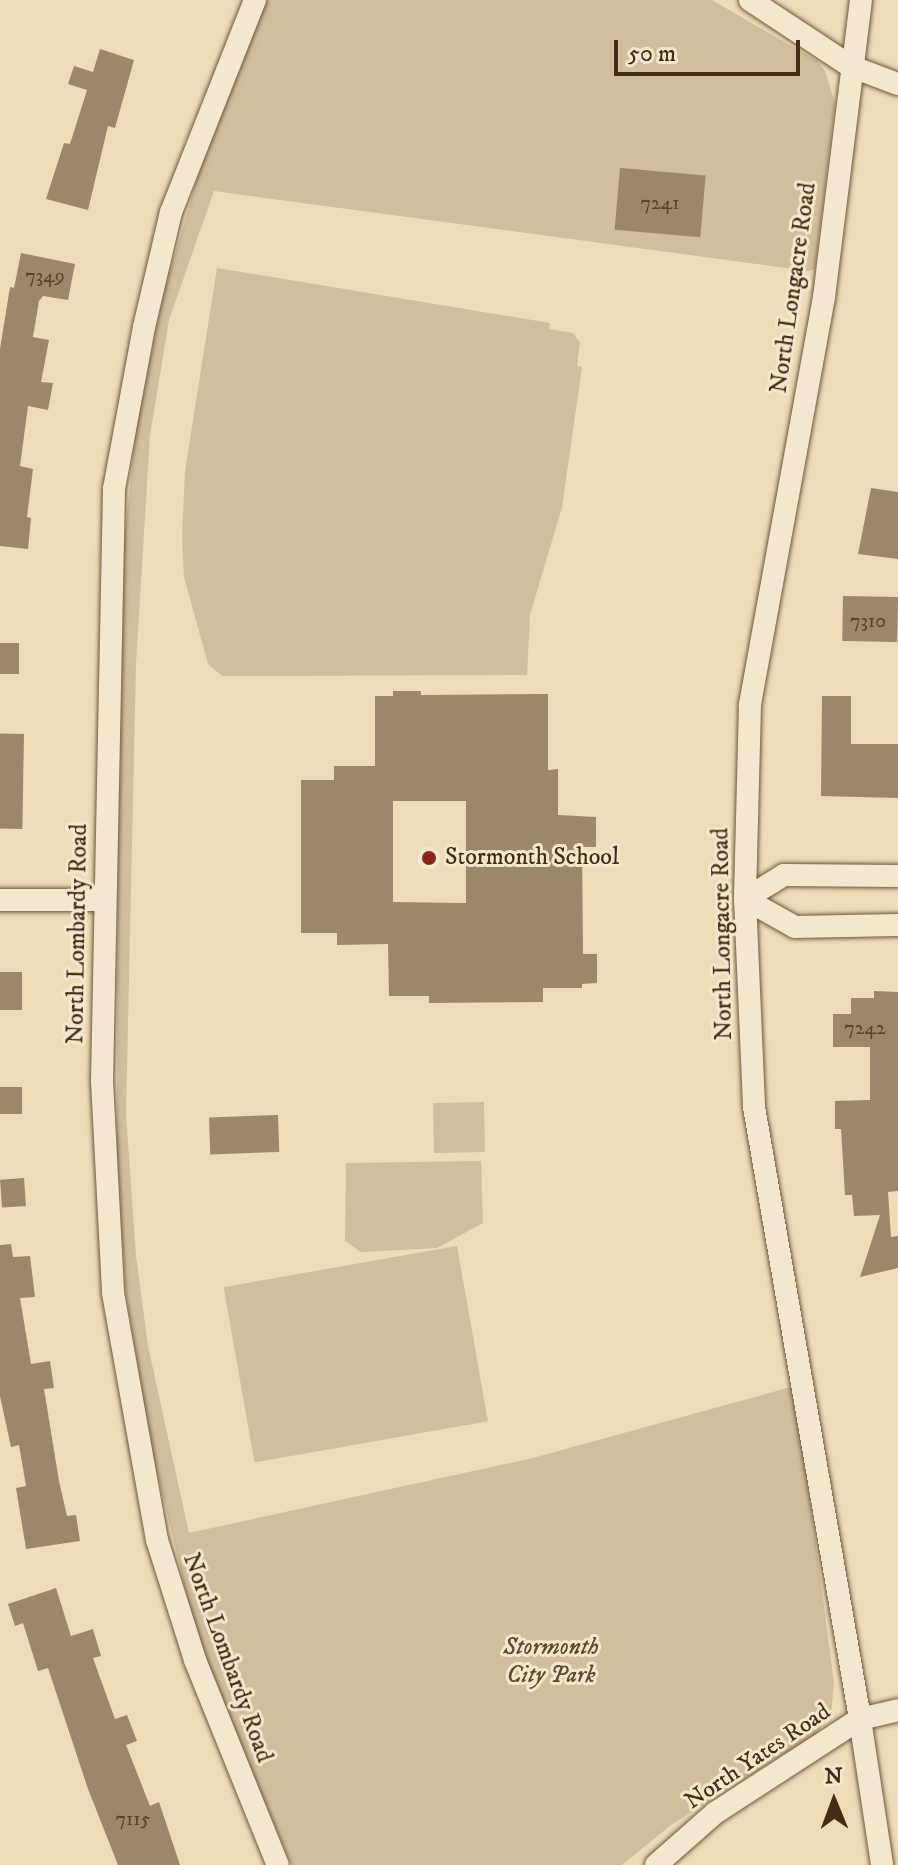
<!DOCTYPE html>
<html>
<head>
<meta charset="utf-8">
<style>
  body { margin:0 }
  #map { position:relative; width:898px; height:1865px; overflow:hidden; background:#eddcb5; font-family:"IM FELL DW Pica",serif }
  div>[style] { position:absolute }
  .green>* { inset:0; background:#d1be9a; transform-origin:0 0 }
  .building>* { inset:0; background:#9d8769; transform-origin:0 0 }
  .roads { filter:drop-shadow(0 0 2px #70573e) drop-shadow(0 0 2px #70573e) }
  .minor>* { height:22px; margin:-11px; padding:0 11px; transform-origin:11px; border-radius:11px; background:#f3e8cf }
  .dots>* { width:22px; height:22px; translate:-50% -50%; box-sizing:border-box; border:4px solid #f3e8cf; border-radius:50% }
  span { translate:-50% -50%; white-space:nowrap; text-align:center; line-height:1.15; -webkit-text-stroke:6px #f3e8cf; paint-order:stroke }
  .number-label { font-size:20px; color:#5c422c }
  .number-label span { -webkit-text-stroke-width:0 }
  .street-label { font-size:24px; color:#462b17 }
  .poi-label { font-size:24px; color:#462b17 }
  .left { translate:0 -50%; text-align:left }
  .park-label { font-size:24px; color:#624831; font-style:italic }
  .north { position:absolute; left:794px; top:1761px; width:80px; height:80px; -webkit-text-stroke:6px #f3e8cf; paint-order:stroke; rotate:359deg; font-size:22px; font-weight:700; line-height:32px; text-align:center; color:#462b17 }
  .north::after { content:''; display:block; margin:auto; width:28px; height:36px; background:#462b17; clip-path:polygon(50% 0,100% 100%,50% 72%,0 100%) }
  .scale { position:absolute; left:614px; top:40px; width:186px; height:36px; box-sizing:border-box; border:4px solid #462b17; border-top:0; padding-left:10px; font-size:24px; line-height:28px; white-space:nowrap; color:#462b17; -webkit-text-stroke:6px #f3e8cf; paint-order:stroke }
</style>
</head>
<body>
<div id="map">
  <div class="green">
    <div style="clip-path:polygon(263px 0,712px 0,817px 61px,825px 71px,835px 103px,815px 269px,809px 271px,214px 191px,169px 320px,150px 435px,136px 663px,126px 1114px,136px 1256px,148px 1346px,189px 1533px,533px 1458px,791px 1387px,805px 1461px,834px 1683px,831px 1714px,817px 1733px,671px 1825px,622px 1865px,292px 1865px,233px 1732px,194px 1624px,151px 1447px,126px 1292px,117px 1166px,118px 619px,124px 544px,136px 429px,163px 296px,202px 162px)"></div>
    <div style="clip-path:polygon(217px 268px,550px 323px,549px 329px,573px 333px,580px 342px,577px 366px,582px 367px,562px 507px,530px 615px,527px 675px,222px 676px,208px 664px,184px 577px,182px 538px,185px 471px)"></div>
    <div style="left:484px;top:1102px;width:50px;height:51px;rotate:89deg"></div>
    <div style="clip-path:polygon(481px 1161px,483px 1223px,437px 1248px,361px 1252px,345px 1241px,346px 1163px)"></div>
    <div style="left:457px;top:1246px;width:178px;height:237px;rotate:80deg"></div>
  </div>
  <div class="building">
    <div style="clip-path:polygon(100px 49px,134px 60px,115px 128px,108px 126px,88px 210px,46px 199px,64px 143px,70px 144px,87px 90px,68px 84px,74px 66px,93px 72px)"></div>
    <div style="left:620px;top:168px;width:86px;height:62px;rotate:5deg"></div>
    <div style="clip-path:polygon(21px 253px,75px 264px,68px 300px,43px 296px,39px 301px,33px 337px,49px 340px,41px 382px,53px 383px,48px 410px,28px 406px,20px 466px,33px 469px,27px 517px,31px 518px,28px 549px,0 546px,0 349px,10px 287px,14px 288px)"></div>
    <div style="clip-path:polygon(871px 488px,898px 492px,898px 559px,858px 554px)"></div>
    <div style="left:843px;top:596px;width:55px;height:45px;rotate:1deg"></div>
    <div style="left:0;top:643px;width:19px;height:31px"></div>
    <div style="clip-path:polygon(evenodd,393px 691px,421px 691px,421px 695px,548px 694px,548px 770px,558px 769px,558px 815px,596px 817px,596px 847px,582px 847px,583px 954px,597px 954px,597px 983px,582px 984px,582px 988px,543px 988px,543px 1002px,429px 1003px,429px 996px,389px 996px,388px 944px,337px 945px,337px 933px,301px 933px,301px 780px,334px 780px,334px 766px,375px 766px,375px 696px,393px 696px,393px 691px,393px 801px,466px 801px,466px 903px,393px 902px,393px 801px)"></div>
    <div style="clip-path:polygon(822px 696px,851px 696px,851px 744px,898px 744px,898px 798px,821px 796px)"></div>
    <div style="left:24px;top:734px;width:95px;height:24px;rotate:91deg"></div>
    <div style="left:0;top:972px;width:22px;height:38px"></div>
    <div style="clip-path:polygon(874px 991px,898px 992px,898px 1191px,888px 1192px,891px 1237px,898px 1236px,898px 1268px,860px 1277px,880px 1215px,854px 1216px,852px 1195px,845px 1195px,841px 1129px,835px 1129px,835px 1101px,870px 1100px,870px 1047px,833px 1047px,833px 1014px,851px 1014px,851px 998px,874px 998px)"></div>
    <div style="left:0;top:1087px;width:22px;height:27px"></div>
    <div style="left:278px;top:1115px;width:37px;height:69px;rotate:88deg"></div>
    <div style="left:24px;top:1178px;width:28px;height:24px;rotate:86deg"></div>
    <div style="clip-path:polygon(11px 1244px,13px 1257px,30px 1256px,35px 1297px,20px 1298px,31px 1364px,50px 1361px,54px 1388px,44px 1389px,59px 1481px,67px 1516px,76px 1515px,80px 1541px,26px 1549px,16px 1488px,26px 1486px,19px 1445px,11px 1447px,0 1396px,0 1245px)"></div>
    <div style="clip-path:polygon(56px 1588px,71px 1636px,93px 1629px,101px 1656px,93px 1658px,115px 1719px,127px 1715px,137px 1741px,126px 1745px,150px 1806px,159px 1802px,180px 1865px,118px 1865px,88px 1789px,48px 1668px,38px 1671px,23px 1623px,15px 1626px,8px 1604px)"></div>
  </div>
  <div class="roads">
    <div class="minor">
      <div style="left:255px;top:0;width:228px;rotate:111.6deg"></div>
      <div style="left:171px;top:212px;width:118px;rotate:103.2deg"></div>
      <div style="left:144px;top:327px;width:165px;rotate:100.5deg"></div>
      <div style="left:114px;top:489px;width:592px;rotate:91.16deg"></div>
      <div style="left:102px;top:1081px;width:212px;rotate:87deg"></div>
      <div style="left:113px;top:1293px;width:251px;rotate:79.9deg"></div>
      <div style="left:157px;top:1540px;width:126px;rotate:72.4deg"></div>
      <div style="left:195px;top:1660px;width:221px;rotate:68deg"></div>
      <div style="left:750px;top:0;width:120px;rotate:33.4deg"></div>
      <div style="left:850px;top:66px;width:51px;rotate:20.6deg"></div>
      <div style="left:861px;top:0;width:299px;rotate:97.1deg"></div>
      <div style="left:824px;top:297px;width:415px;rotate:100.3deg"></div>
      <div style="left:750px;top:705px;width:194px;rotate:91.5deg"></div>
      <div style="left:745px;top:899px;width:208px;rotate:87.5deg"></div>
      <div style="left:754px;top:1107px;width:621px;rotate:80.17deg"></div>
      <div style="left:860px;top:1719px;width:148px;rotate:81.4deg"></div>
      <div style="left:745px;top:899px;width:57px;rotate:29.2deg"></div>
      <div style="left:795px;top:927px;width:103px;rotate:-1.1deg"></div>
      <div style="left:745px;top:899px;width:46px;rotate:-31.6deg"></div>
      <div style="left:784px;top:875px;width:114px;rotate:0.5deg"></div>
      <div style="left:0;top:900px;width:104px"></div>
      <div style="left:656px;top:1865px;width:79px;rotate:-41.4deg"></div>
      <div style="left:715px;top:1813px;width:173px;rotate:-33deg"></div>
      <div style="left:860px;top:1719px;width:39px;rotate:-13deg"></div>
    </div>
  </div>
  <div class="dots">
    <div style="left:429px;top:858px;background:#8f2418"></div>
  </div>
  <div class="number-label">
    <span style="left:660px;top:203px">7241</span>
    <span style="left:45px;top:276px">7349</span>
    <span style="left:868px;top:621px">7310</span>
    <span style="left:865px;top:1028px">7242</span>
    <span style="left:133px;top:1819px">7115</span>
  </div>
  <div class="street-label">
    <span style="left:794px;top:288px;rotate:-82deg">North Longacre Road</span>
    <span style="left:78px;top:934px;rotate:-89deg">North Lombardy Road</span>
    <span style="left:723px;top:934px;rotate:-91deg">North Longacre Road</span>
    <span style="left:227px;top:1658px;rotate:70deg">North Lombardy Road</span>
    <span style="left:758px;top:1757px;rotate:-34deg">North Yates Road</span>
  </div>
  <div class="poi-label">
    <span class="left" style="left:445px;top:858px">Stormonth School</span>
  </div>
  <div class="park-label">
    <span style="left:551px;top:1662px">Stormonth<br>City Park</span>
  </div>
  <div class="north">N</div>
  <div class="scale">50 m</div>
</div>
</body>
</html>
